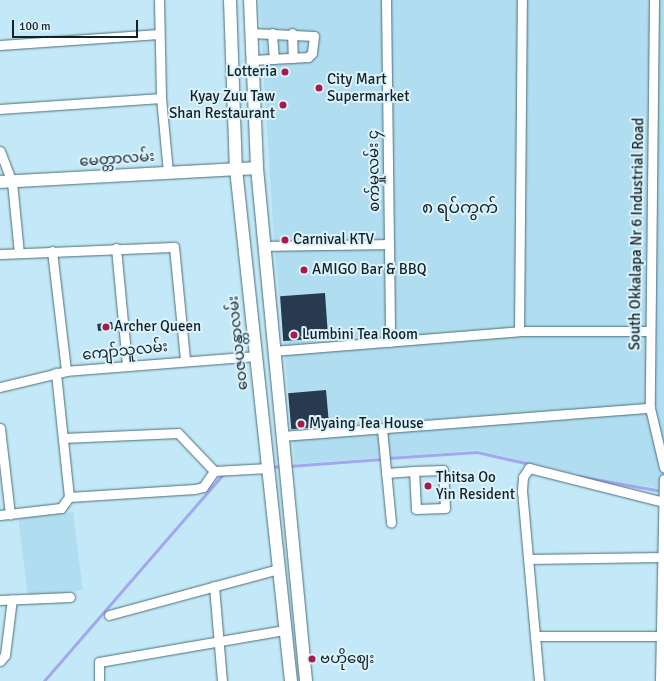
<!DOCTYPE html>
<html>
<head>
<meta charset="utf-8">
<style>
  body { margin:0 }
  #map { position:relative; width:664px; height:681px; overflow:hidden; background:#c3e8f7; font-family:Signika,"Noto Sans Myanmar",sans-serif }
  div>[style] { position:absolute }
  .built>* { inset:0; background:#b0ddf0; transform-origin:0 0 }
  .stream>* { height:2.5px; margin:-1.25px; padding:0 1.25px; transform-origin:1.25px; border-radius:1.25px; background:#a3a7f0 }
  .building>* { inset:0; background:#283a4f; transform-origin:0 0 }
  .roads { filter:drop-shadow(0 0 1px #4c6e7b) drop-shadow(0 0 1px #4c6e7b) }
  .minor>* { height:9px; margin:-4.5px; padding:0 4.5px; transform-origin:4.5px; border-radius:4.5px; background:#fff }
  .major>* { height:12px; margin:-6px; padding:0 6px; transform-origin:6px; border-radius:6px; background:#fff }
  .dots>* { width:11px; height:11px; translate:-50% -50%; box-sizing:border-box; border:2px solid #ddf3fc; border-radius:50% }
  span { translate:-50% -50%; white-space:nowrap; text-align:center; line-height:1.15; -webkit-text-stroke:4px #ddf3fc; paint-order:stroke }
  .poi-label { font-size:15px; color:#142228 }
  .right { translate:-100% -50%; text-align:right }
  .left { translate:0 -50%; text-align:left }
  .street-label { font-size:15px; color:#142228 }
  .quarter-label { font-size:17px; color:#142228 }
  .scale { position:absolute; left:12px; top:20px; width:126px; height:18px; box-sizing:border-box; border:2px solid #142228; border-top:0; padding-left:5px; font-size:12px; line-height:14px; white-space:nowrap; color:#142228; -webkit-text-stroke:3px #ddf3fc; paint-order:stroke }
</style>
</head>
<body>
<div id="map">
  <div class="built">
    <div style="clip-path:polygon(259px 0,664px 0,664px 489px,582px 476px,477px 450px,295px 464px,274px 241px)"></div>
    <div style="left:73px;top:512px;width:79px;height:55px;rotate:83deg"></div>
  </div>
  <div class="stream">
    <div style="left:387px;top:458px;width:90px;rotate:-3.8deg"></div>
    <div style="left:477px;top:452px;width:54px;rotate:12.8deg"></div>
    <div style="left:289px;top:466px;width:93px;rotate:-4.3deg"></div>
    <div style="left:271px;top:467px;width:11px;rotate:-5deg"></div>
    <div style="left:578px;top:476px;width:85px;rotate:10.1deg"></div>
    <div style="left:44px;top:681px;width:275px;rotate:-49.1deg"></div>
  </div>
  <div class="building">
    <div style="left:325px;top:293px;width:45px;height:45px;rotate:86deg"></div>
    <div style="left:112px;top:322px;width:7px;height:15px;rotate:82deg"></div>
    <div style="left:326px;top:390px;width:36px;height:38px;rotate:85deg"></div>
  </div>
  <div class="roads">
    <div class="minor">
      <div style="left:159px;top:0;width:98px;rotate:88.8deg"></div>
      <div style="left:161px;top:98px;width:74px;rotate:84.6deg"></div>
      <div style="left:386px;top:0;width:342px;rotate:89.3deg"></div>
      <div style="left:654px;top:0;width:408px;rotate:90.6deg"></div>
      <div style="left:650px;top:408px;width:61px;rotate:76.7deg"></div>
      <div style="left:251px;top:33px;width:63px;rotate:2.7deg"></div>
      <div style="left:314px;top:36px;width:17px;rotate:97deg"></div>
      <div style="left:312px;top:53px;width:6px;rotate:135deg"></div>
      <div style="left:308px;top:57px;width:56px;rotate:176.9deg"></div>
      <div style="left:272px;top:33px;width:26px;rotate:86deg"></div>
      <div style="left:292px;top:33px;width:25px;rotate:88deg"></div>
      <div style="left:0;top:45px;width:159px;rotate:-4deg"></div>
      <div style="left:0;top:109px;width:161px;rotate:-3.9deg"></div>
      <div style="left:0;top:151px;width:33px;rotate:69deg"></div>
      <div style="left:12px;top:182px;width:71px;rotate:84.4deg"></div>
      <div style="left:263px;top:246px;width:126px;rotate:-0.9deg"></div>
      <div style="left:116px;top:248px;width:117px;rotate:84.6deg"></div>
      <div style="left:52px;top:251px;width:121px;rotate:83.3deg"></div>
      <div style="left:0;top:254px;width:174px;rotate:-2.3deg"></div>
      <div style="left:174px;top:247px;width:113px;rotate:84.4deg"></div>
      <div style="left:519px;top:331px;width:331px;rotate:-89.5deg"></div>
      <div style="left:273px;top:351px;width:247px;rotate:-4.6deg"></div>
      <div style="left:519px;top:331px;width:131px"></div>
      <div style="left:0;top:387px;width:68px;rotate:-13.6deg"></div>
      <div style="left:66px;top:371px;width:190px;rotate:-4.5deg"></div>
      <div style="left:0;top:428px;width:87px;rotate:83.4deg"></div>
      <div style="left:382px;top:429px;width:94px;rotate:84.5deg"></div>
      <div style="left:282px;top:436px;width:369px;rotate:-4.4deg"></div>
      <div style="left:63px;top:438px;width:115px;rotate:-2.5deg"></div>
      <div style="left:178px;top:433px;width:52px;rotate:46.5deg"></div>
      <div style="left:214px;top:471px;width:54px;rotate:-3.2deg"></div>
      <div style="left:386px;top:473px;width:28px;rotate:-4deg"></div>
      <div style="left:414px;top:471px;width:29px;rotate:-2deg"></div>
      <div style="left:443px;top:470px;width:38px;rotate:87deg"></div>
      <div style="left:445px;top:508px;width:29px;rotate:178deg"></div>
      <div style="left:416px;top:509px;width:38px;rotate:-93deg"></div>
      <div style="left:69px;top:497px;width:126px;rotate:-3.6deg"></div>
      <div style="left:195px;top:489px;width:8px;rotate:-14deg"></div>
      <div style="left:203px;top:487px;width:19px;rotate:-55deg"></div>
      <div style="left:0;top:515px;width:61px;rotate:-6.5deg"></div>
      <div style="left:61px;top:508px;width:14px;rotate:-54deg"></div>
      <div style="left:69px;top:497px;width:125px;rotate:-96deg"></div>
      <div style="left:528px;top:559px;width:135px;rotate:-0.8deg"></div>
      <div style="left:214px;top:586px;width:95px;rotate:85.2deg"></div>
      <div style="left:0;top:600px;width:70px;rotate:-2.5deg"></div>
      <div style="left:109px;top:615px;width:175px;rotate:-15.2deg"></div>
      <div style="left:535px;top:636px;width:126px"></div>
      <div style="left:0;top:661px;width:8px;rotate:-50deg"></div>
      <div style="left:5px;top:655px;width:56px;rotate:-82.9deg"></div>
      <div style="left:99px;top:681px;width:19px;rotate:-90deg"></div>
      <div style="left:99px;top:662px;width:188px;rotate:-9.8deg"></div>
      <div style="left:539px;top:681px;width:191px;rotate:-95.1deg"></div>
      <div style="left:522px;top:491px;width:14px;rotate:-86deg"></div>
      <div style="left:523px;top:477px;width:11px;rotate:-56deg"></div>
      <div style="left:529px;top:468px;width:138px;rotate:14.2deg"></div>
      <div style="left:660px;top:681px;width:202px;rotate:-88.9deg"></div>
    </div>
    <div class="major">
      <div style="left:230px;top:0;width:169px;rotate:88deg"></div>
      <div style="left:236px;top:169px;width:515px;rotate:83.87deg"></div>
      <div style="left:250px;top:0;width:168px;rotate:87.6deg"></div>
      <div style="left:257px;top:168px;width:515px;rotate:84.54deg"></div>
      <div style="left:0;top:182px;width:257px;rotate:-3.1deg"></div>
    </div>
  </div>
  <div class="dots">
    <div style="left:285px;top:72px;background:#ab184c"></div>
    <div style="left:319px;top:88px;background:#ab184c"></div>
    <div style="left:283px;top:105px;background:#ab184c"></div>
    <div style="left:285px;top:240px;background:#ab184c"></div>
    <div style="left:304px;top:270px;background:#ab184c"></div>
    <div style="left:106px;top:327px;background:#ab184c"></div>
    <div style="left:294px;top:335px;background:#ab184c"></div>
    <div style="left:301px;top:424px;background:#ab184c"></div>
    <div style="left:428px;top:486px;background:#ab184c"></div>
    <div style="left:312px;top:659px;background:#ab184c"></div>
  </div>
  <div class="poi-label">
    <span class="right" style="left:277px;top:72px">Lotteria</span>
    <span class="left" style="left:327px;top:88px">City Mart<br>Supermarket</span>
    <span class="right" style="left:275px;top:105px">Kyay Zuu Taw<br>Shan Restaurant</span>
    <span class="left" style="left:293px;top:240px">Carnival KTV</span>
    <span class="left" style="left:312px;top:270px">AMIGO Bar &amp; BBQ</span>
    <span class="left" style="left:114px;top:327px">Archer Queen</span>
    <span class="left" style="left:302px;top:335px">Lumbini Tea Room</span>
    <span class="left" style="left:309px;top:424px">Myaing Tea House</span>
    <span class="left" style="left:436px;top:486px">Thitsa Oo<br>Yin Resident</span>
    <span class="left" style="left:320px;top:659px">ဗဟိုဈေး</span>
  </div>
  <div class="street-label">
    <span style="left:117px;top:159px;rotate:-4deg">မေတ္တာလမ်း</span>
    <span style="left:374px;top:171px;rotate:-91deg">စက်မှုလမ်း ၄</span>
    <span style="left:637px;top:234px;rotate:-89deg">South Okkalapa Nr 6 Industrial Road</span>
    <span style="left:238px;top:343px;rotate:-96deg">ဝေဇယန္တာလမ်း</span>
    <span style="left:125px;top:351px;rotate:-6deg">ကျော်သူလမ်း</span>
  </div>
  <div class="quarter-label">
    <span style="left:460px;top:208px">၈ ရပ်ကွက်</span>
  </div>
  <div class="scale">100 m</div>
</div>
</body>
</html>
